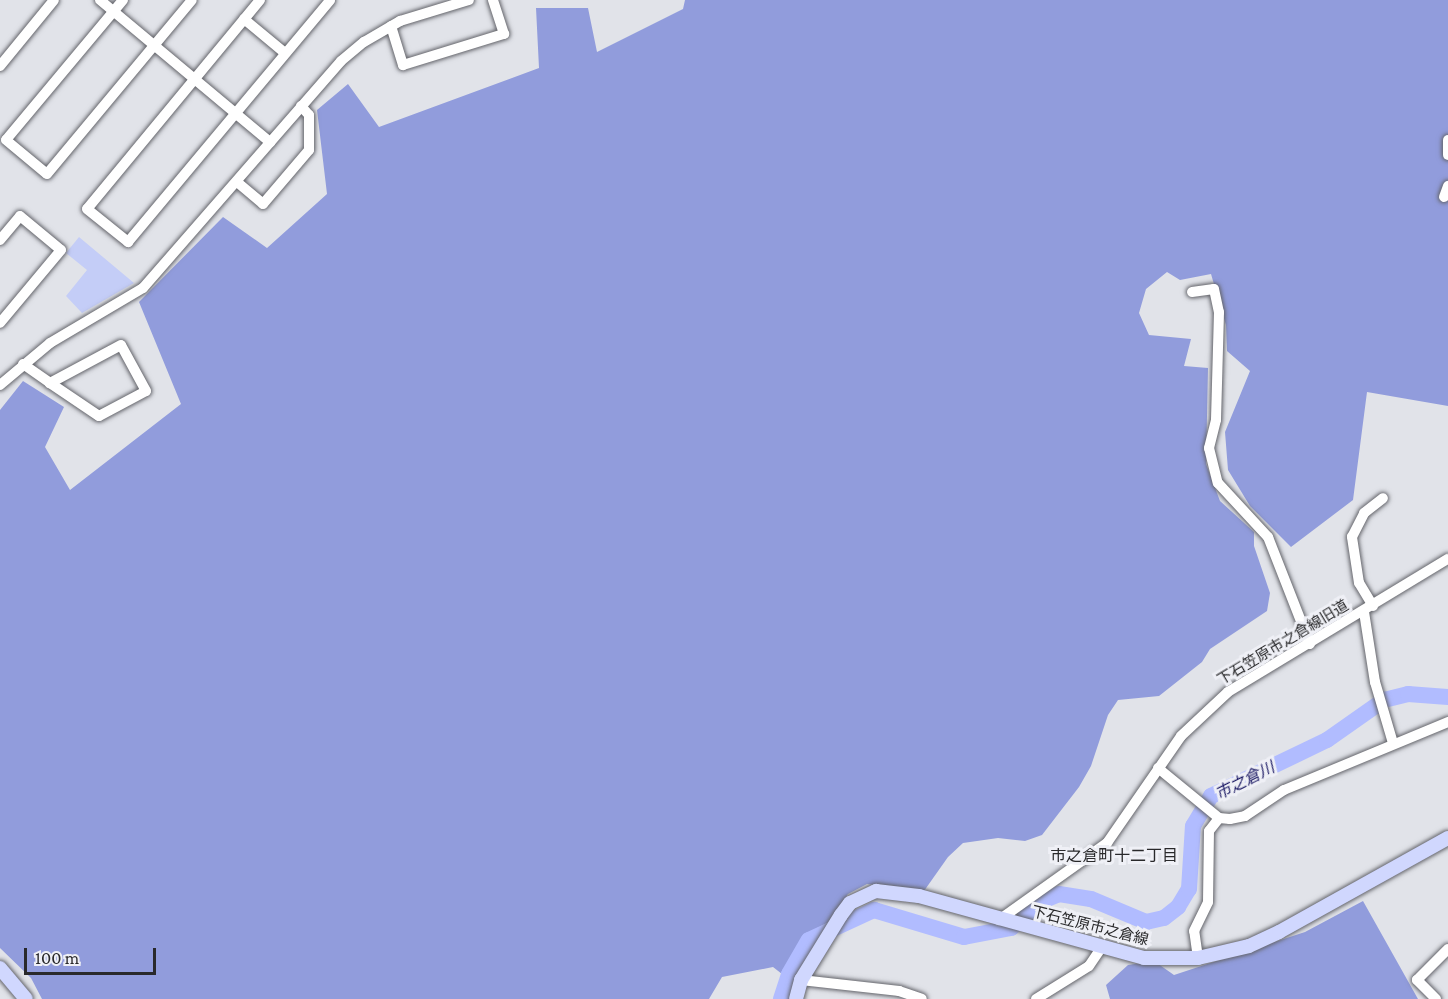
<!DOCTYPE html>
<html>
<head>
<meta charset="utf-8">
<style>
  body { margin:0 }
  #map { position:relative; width:1448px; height:999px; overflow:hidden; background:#e1e3e9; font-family:"Crimson Pro","Noto Sans JP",serif }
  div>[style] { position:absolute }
  .green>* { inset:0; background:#c4cdf7 }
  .forest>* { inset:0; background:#919cdc }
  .river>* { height:16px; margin:-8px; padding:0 8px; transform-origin:8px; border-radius:8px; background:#b1bcff }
  .roads { filter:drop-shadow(0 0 2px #64656b) drop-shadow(0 0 2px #64656b) }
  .minor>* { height:10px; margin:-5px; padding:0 5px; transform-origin:5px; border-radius:5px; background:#fff }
  .major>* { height:14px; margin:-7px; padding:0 7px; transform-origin:7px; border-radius:7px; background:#d0d7fe }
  span { translate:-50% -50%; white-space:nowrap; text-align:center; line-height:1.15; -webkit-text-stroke:6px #eff0f6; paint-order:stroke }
  .street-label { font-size:15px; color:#29292b }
  .water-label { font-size:16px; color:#1f1d67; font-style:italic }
  .neighbourhood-label { font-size:16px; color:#29292b }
  .scale { position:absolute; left:24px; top:948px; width:132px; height:27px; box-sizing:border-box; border:3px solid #29292b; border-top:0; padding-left:8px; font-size:18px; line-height:21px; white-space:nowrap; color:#29292b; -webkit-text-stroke:4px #eff0f6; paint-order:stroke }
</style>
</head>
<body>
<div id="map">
  <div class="green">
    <div style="clip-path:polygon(79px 237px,134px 283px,82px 313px,66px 296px,87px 270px,66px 253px)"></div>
  </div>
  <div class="forest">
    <div style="clip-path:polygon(685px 0,1448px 0,1448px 406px,1367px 392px,1353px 500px,1291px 547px,1250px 506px,1228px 470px,1225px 432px,1250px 371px,1227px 351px,1226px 325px,1211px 274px,1180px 280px,1167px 272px,1146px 289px,1139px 313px,1149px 335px,1191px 339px,1184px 366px,1208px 368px,1206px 464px,1220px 501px,1254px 532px,1254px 546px,1270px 593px,1267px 611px,1210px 649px,1202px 662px,1159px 696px,1118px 700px,1108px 715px,1091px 766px,1079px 787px,1042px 835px,1025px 841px,998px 838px,963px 843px,948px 857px,924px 891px,867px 884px,848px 894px,829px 922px,810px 932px,800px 944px,782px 974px,773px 967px,722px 977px,709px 999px,42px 999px,31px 978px,0 948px,0 410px,23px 381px,64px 407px,45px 447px,70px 490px,181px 404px,139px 302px,223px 217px,267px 248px,327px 194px,317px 110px,348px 84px,379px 127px,539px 68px,536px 8px,588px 8px,597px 52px,683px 9px)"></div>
    <div style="clip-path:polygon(1363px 901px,1418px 999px,1110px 999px,1106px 985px,1128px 965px,1154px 961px,1174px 975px,1305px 932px)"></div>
  </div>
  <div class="river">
    <div style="left:781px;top:999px;width:26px;rotate:-72deg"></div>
    <div style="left:789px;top:974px;width:39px;rotate:-60deg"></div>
    <div style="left:809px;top:940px;width:72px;rotate:-24.8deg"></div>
    <div style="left:874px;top:910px;width:94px;rotate:16.7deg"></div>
    <div style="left:964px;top:937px;width:48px;rotate:-10.8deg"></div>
    <div style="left:1011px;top:928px;width:44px;rotate:-39.5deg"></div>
    <div style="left:1045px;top:900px;width:15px;rotate:-23deg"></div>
    <div style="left:1059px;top:894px;width:32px;rotate:9deg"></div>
    <div style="left:1091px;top:899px;width:60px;rotate:22.7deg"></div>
    <div style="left:1146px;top:922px;width:18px;rotate:-13deg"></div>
    <div style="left:1164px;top:918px;width:18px;rotate:-38deg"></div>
    <div style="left:1178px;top:907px;width:21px;rotate:-59deg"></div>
    <div style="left:1189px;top:889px;width:63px;rotate:-86.4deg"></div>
    <div style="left:1193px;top:826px;width:35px;rotate:-59deg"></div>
    <div style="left:1211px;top:796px;width:129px;rotate:-25.8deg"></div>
    <div style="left:1327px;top:740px;width:70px;rotate:-35.1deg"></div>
    <div style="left:1384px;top:700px;width:25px;rotate:-14deg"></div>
    <div style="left:1408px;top:694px;width:40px;rotate:4.3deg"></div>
  </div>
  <div class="roads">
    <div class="minor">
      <div style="left:100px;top:0;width:222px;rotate:39.9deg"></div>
      <div style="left:123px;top:0;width:182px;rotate:129.9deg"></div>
      <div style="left:6px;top:140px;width:53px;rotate:39.7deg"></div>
      <div style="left:47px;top:174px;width:226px;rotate:-50.2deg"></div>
      <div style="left:260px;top:0;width:271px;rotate:129.6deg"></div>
      <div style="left:87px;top:209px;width:53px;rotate:38.8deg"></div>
      <div style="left:128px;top:242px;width:315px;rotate:-50.1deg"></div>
      <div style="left:244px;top:19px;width:53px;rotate:39.7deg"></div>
      <div style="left:391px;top:26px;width:41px;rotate:72.9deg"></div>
      <div style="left:403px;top:65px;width:106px;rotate:-17.1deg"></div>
      <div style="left:504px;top:34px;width:36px;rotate:-108deg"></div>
      <div style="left:0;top:66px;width:85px;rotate:-50.7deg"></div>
      <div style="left:1448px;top:140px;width:15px;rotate:90deg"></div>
      <div style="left:237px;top:182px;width:34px;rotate:40deg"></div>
      <div style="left:263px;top:204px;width:71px;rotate:-49.6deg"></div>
      <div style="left:309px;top:150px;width:35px;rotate:-90deg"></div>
      <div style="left:309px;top:115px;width:12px;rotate:-132deg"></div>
      <div style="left:1444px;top:197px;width:12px;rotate:-70deg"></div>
      <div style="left:0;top:240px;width:31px;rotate:-50deg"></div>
      <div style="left:20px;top:216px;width:53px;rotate:39.7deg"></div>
      <div style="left:61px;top:250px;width:95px;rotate:129.9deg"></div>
      <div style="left:1192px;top:292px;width:22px;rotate:-8deg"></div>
      <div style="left:1214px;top:289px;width:24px;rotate:78deg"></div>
      <div style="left:1219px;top:312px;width:108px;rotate:91.6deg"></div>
      <div style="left:1216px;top:420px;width:29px;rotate:104deg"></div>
      <div style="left:1209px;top:448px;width:36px;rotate:76deg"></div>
      <div style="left:1218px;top:483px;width:74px;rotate:47.2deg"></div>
      <div style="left:1268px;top:537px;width:115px;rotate:68.6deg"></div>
      <div style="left:23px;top:364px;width:33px;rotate:35deg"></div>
      <div style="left:50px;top:383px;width:59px;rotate:34deg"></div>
      <div style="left:99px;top:416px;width:53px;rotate:-28deg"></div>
      <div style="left:146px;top:391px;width:52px;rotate:-118.5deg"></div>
      <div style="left:121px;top:345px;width:81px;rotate:151.8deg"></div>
      <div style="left:0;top:385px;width:65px;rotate:-40deg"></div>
      <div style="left:50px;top:343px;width:108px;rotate:-30.6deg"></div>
      <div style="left:143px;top:288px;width:301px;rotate:-48.9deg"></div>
      <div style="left:341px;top:61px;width:30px;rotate:-40deg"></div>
      <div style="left:364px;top:42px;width:42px;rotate:-30.3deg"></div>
      <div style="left:400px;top:21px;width:72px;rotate:-16.9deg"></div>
      <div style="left:1373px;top:606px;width:27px;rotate:-121deg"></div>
      <div style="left:1359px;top:583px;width:47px;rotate:-98.7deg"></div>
      <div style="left:1352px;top:537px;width:27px;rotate:-63deg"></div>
      <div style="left:1364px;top:513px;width:24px;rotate:-38deg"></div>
      <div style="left:1364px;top:612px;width:71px;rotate:81.1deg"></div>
      <div style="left:1375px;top:682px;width:64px;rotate:73.6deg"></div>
      <div style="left:1158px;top:768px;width:79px;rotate:39.3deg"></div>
      <div style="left:1219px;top:818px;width:11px;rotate:5deg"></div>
      <div style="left:1230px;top:819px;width:15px;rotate:-11deg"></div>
      <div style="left:1245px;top:816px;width:47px;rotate:-33.7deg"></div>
      <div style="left:1284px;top:790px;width:178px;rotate:-22.5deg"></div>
      <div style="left:999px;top:920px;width:133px;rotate:-35.5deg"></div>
      <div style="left:1107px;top:843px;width:130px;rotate:-55.3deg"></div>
      <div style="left:1181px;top:736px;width:64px;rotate:-43.1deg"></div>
      <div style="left:1228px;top:692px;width:257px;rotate:-31.2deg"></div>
      <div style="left:1198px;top:958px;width:27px;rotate:-98deg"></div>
      <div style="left:1194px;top:931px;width:32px;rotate:-64deg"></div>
      <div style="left:1208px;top:902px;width:71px;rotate:-89.2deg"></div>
      <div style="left:1209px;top:831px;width:16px;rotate:-52deg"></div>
      <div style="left:801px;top:980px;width:99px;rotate:6.4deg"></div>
      <div style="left:899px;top:991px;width:24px;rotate:19deg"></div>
      <div style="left:1036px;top:999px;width:62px;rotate:-31.9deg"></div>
      <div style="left:1089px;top:966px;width:22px;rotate:-56deg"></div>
      <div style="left:1436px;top:999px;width:27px;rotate:-135deg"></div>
      <div style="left:1417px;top:980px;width:44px;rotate:-45deg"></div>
    </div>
    <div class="major">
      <div style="left:0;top:968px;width:40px;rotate:50deg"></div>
      <div style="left:796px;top:999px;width:20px;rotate:-75deg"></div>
      <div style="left:801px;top:980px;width:76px;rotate:-58.4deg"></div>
      <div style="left:841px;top:915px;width:15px;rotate:-53deg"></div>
      <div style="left:850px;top:903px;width:29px;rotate:-25deg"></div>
      <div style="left:876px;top:891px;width:43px;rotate:6.6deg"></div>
      <div style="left:919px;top:896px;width:233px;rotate:15.4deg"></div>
      <div style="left:1144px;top:958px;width:54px"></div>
      <div style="left:1198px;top:958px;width:52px;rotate:-13.2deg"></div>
      <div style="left:1249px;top:946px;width:33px;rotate:-25deg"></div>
      <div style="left:1279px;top:932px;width:193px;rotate:-29.1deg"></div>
    </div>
  </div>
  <div class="street-label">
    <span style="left:1283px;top:643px;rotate:-31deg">下石笠原市之倉線旧道</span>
    <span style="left:1090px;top:926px;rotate:14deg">下石笠原市之倉線</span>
  </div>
  <div class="water-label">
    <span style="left:1245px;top:781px;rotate:-27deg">市之倉川</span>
  </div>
  <div class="neighbourhood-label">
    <span style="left:1114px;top:856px">市之倉町十二丁目</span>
  </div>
  <div class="scale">100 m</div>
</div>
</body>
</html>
